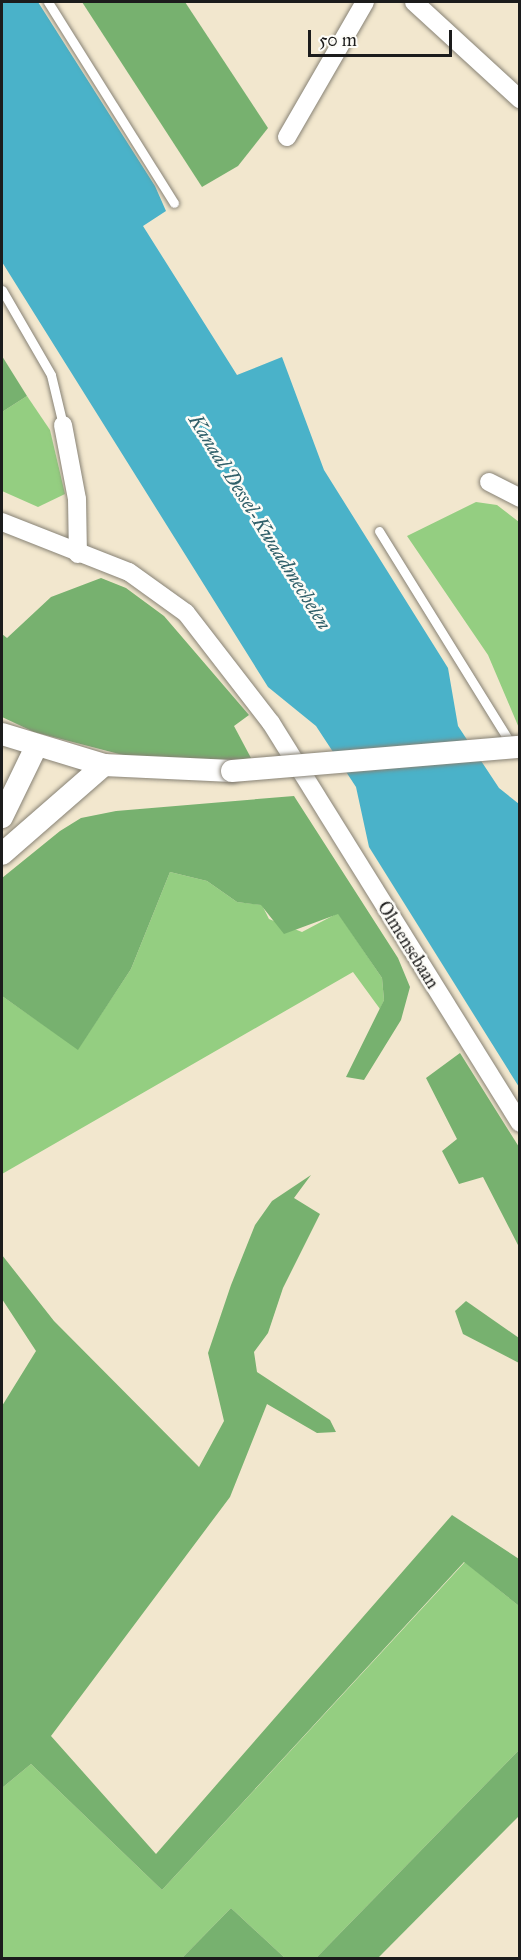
<!DOCTYPE html>
<html>
<head>
<meta charset="utf-8">
<style>
  body { margin:0 }
  #map { position:relative; width:521px; height:1960px; overflow:hidden; background:#f2e7ce; font-family:"IM FELL Great Primer",serif }
  div>[style] { position:absolute }
  .green>* { inset:0; background:#94ce81 }
  .forest>* { inset:0; background:#77b16f }
  .water>* { inset:0; background:#4ab2c9 }
  .roads { filter:drop-shadow(0 0 2px #878275) drop-shadow(0 0 2px #878275) }
  .service>* { height:9px; margin:-4.5px; padding:0 4.5px; transform-origin:4.5px; border-radius:4.5px; background:#fff }
  .minor>* { height:18px; margin:-9px; padding:0 9px; transform-origin:9px; border-radius:9px; background:#fff }
  .tertiary>* { height:22px; margin:-11px; padding:0 11px; transform-origin:11px; border-radius:11px; background:#fff }
  .bridges { filter:drop-shadow(0 0 2px #878275) drop-shadow(0 0 2px #878275) }
  .tertiary-bridge>* { height:22px; margin:-11px; padding:0 11px; transform-origin:11px; border-radius:11px; background:#fff }
  span { translate:-50% -50%; white-space:nowrap; text-align:center; line-height:1.15; -webkit-text-stroke:5px #fdfcf7; paint-order:stroke }
  .street-label { font-size:18px; color:#1c1c1c }
  .water-label { font-size:20px; color:#31606a; font-style:italic }
  .frame { position:absolute; inset:0; border:3px solid #1c1c1c; pointer-events:none }
  .scale { position:absolute; left:308px; top:30px; width:144px; height:27px; box-sizing:border-box; border:3px solid #1c1c1c; border-top:0; padding-left:8px; font-size:18px; line-height:21px; white-space:nowrap; color:#1c1c1c; -webkit-text-stroke:4px #fdfcf7; paint-order:stroke }
</style>
</head>
<body>
<div id="map">
  <div class="green">
    <div style="clip-path:polygon(27px 396px,50px 430px,65px 494px,38px 507px,2px 491px,2px 412px)"></div>
    <div style="clip-path:polygon(476px 502px,497px 505px,519px 522px,519px 728px,488px 655px,407px 536px)"></div>
    <div style="clip-path:polygon(170px 872px,207px 881px,237px 902px,262px 905px,269px 919px,302px 932px,338px 913px,382px 978px,384px 1000px,380px 1009px,353px 972px,2px 1174px,2px 996px,78px 1049px,131px 969px)"></div>
    <div style="clip-path:polygon(465px 1562px,519px 1606px,519px 1750px,316px 1958px,285px 1958px,231px 1908px,182px 1958px,2px 1958px,2px 1788px,31px 1764px,162px 1890px)"></div>
  </div>
  <div class="forest">
    <div style="clip-path:polygon(82px 2px,185px 2px,268px 128px,238px 166px,202px 187px)"></div>
    <div style="clip-path:polygon(2px 356px,27px 396px,2px 412px)"></div>
    <div style="clip-path:polygon(101px 578px,126px 588px,164px 616px,249px 715px,234px 726px,251px 758px,207px 765px,150px 762px,34px 732px,2px 717px,2px 634px,7px 638px,51px 597px)"></div>
    <div style="clip-path:polygon(294px 796px,398px 958px,410px 987px,401px 1020px,364px 1080px,346px 1077px,384px 1000px,382px 978px,338px 914px,284px 934px,261px 905px,237px 902px,207px 881px,170px 872px,131px 969px,78px 1050px,2px 996px,2px 878px,60px 831px,81px 818px,116px 811px)"></div>
    <div style="clip-path:polygon(460px 1053px,519px 1147px,519px 1247px,483px 1177px,459px 1184px,442px 1151px,457px 1139px,426px 1078px)"></div>
    <div style="clip-path:polygon(311px 1175px,294px 1198px,320px 1214px,283px 1288px,268px 1333px,254px 1352px,257px 1372px,330px 1420px,336px 1432px,317px 1433px,267px 1404px,230px 1497px,51px 1736px,156px 1854px,452px 1515px,519px 1559px,519px 1606px,464px 1562px,162px 1890px,31px 1764px,2px 1788px,2px 1406px,36px 1351px,2px 1299px,2px 1255px,54px 1321px,199px 1467px,224px 1421px,208px 1353px,231px 1285px,255px 1225px,272px 1201px)"></div>
    <div style="clip-path:polygon(466px 1301px,519px 1338px,519px 1363px,463px 1334px,455px 1311px)"></div>
    <div style="clip-path:polygon(519px 1750px,519px 1816px,378px 1958px,316px 1958px)"></div>
    <div style="clip-path:polygon(231px 1908px,285px 1958px,182px 1958px)"></div>
  </div>
  <div class="water">
    <div style="clip-path:polygon(2px 2px,38px 2px,155px 186px,166px 211px,143px 226px,237px 375px,282px 357px,324px 470px,448px 668px,458px 726px,499px 788px,519px 804px,519px 1087px,369px 847px,356px 787px,316px 726px,268px 687px,2px 262px)"></div>
  </div>
  <div class="roads">
    <div class="service">
      <div style="left:48px;top:2px;width:237px;rotate:57.9deg"></div>
      <div style="left:2px;top:290px;width:98px;rotate:60deg"></div>
      <div style="left:51px;top:375px;width:51px;rotate:76.5deg"></div>
      <div style="left:379px;top:531px;width:254px;rotate:58.2deg"></div>
    </div>
    <div class="minor">
      <div style="left:414px;top:2px;width:144px;rotate:42.5deg"></div>
      <div style="left:287px;top:137px;width:156px;rotate:-60deg"></div>
      <div style="left:63px;top:425px;width:75px;rotate:79.3deg"></div>
      <div style="left:77px;top:499px;width:55px;rotate:89deg"></div>
      <div style="left:489px;top:482px;width:35px;rotate:27deg"></div>
      <div style="left:2px;top:522px;width:136px;rotate:21.5deg"></div>
      <div style="left:129px;top:572px;width:70px;rotate:35.7deg"></div>
      <div style="left:186px;top:613px;width:139px;rotate:52.3deg"></div>
      <div style="left:271px;top:723px;width:471px;rotate:58.1deg"></div>
    </div>
    <div class="tertiary">
      <div style="left:2px;top:734px;width:107px;rotate:16.9deg"></div>
      <div style="left:104px;top:765px;width:128px;rotate:2.7deg"></div>
      <div style="left:2px;top:817px;width:76px;rotate:-64.1deg"></div>
      <div style="left:2px;top:854px;width:135px;rotate:-41.1deg"></div>
    </div>
  </div>
  <div class="bridges">
    <div class="tertiary-bridge">
      <div style="left:232px;top:771px;width:289px;rotate:-4.8deg"></div>
    </div>
  </div>
  <div class="street-label">
    <span style="left:408px;top:945px;rotate:58deg">Olmensebaan</span>
  </div>
  <div class="water-label">
    <span style="left:260px;top:522px;rotate:58deg">Kanaal Dessel-Kwaadmechelen</span>
  </div>
  <div class="frame"></div>
  <div class="scale">50 m</div>
</div>
</body>
</html>
